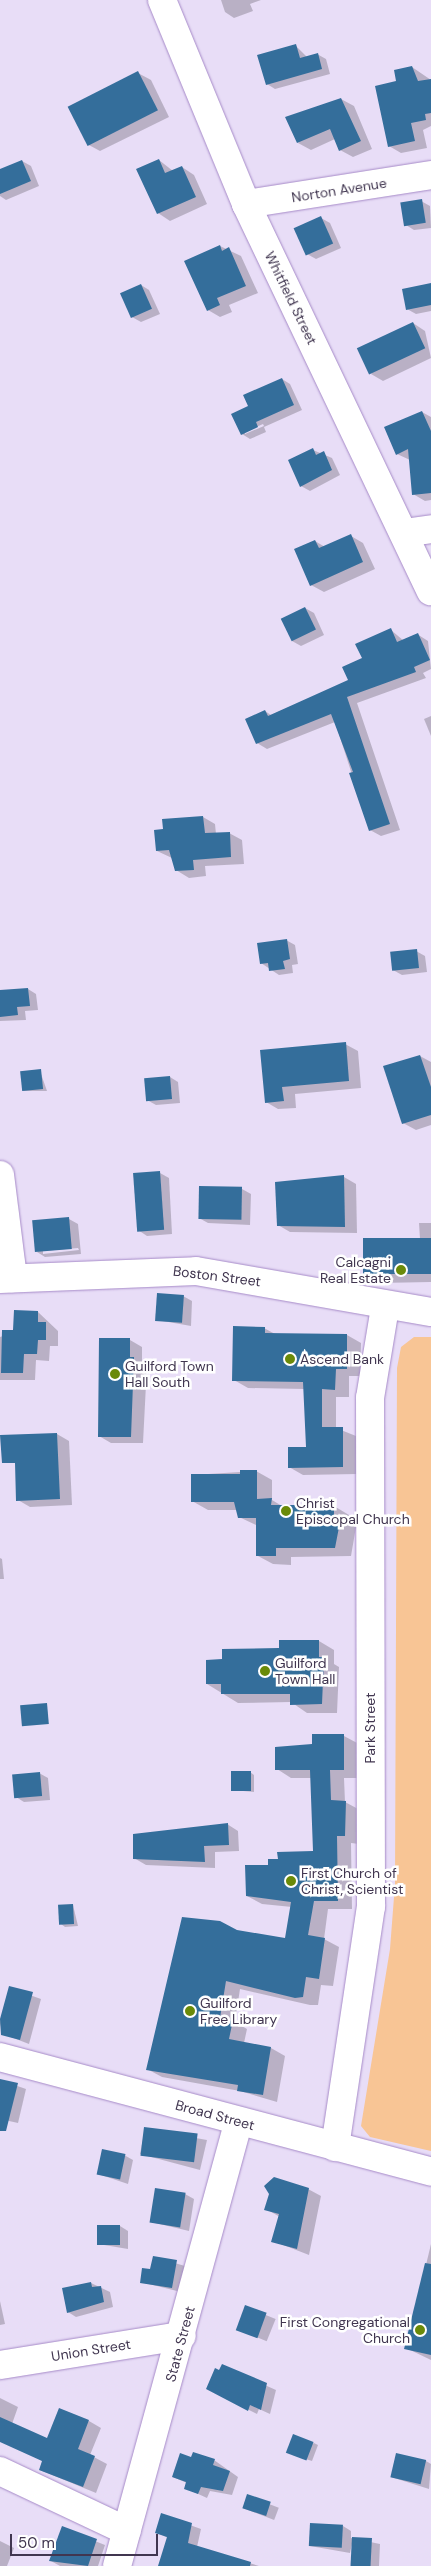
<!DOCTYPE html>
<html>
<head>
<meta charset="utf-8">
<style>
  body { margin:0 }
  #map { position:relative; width:431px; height:2566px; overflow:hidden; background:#e8ddf7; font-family:"DM Sans",sans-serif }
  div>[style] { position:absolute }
  .green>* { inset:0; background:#f8c595 }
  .shadow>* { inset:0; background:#0003; transform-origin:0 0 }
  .building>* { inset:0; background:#346e9b; transform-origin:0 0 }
  .roads { filter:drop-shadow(0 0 1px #a68ac8) drop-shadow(0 0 1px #a68ac8) }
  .minor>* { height:28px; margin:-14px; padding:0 14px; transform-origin:14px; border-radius:14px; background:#fff }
  .major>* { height:28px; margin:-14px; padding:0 14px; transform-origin:14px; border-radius:14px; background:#fff }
  .dots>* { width:14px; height:14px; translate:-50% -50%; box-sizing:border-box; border:2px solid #fff; border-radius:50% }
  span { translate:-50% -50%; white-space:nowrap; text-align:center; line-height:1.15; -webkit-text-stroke:5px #fff; paint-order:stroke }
  .street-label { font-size:14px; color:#413650 }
  .poi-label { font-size:14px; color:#413650 }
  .right { translate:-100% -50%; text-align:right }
  .left { translate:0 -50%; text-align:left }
  .scale { position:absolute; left:10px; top:2534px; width:148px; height:22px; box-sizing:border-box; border:2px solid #413650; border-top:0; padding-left:6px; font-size:15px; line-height:18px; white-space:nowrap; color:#413650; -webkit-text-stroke:4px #fff; paint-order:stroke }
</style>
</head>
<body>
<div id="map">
  <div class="green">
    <div style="clip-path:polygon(414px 1337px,431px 1337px,431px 2151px,370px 2137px,361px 2126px,390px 1949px,395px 1884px,397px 1368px,401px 1347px)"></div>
  </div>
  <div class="shadow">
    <div style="clip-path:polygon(221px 0,261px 0,250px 4px,253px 11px,234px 18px,225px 12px)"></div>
    <div style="clip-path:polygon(296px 46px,307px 57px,317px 54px,326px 59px,330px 74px,275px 89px,267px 84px)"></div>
    <div style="clip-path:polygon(412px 67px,431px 80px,431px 126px,423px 130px,427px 148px,401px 153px,389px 146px,398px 82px)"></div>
    <div style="clip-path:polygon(138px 73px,151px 80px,169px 117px,100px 151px,87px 144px)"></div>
    <div style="clip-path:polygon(341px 99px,354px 106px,372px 149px,353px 157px,340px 150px,335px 139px,311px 150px,298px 143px)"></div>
    <div style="clip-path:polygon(159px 160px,173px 171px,182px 167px,194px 175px,207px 204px,170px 221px,158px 213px)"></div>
    <div style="clip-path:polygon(22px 161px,31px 166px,39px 186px,6px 200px,0 196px,0 170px)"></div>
    <div style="clip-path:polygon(421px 201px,430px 206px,431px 228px,414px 230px,406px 225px)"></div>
    <div style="clip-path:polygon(321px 218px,330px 223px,341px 248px,316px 259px,307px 254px)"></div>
    <div style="clip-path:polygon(220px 246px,241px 256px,258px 293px,229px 305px,232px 312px,220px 317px,208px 310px)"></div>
    <div style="clip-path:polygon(141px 285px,149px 290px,160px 314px,141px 322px,132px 317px)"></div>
    <div style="clip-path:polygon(431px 285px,431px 311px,416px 314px,407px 309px)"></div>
    <div style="clip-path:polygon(413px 323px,425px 331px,431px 358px,383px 381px,371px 374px)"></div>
    <div style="clip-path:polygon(evenodd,282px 379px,290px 384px,302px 410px,264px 427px,266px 432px,250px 439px,242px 434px,250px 407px,282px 379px,263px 424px,264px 426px,245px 434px,245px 432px,263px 424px)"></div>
    <div style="clip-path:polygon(422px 412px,431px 417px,431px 500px,425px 501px,413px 494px,410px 460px,397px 454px)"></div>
    <div style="clip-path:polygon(313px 450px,332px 458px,340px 475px,310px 491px,301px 486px)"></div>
    <div style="clip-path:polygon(351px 536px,363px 543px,375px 569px,324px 592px,311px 585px,315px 541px,325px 547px)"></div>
    <div style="clip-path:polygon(305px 608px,314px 613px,324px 635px,301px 646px,292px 641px)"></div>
    <div style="clip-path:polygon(391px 630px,404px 641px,417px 634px,428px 641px,431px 669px,423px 673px,426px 678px,357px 703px,400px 830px,381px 836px,370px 830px,335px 722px,267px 749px,257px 743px,265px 711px,271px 715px,349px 681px)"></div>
    <div style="clip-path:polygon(431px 716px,431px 736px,424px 719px)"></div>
    <div style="clip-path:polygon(203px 817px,215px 824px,216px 834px,229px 833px,242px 840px,244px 864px,205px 866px,206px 876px,189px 878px,176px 870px,172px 858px,157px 851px,164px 831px)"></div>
    <div style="clip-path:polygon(286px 940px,295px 945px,298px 964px,292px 965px,293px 973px,279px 975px,261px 963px)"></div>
    <div style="clip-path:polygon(416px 951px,425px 956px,427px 972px,402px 975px,393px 970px)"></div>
    <div style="clip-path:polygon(28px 989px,36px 994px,38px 1010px,25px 1011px,26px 1020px,0 1021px,0 991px)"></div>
    <div style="clip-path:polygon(345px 1044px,358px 1051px,361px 1088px,295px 1094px,296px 1108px,278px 1109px,266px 1102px,261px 1051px)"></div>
    <div style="clip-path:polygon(420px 1056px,431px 1062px,431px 1125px,416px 1130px,403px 1123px)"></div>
    <div style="clip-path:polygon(40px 1071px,47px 1091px,23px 1091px)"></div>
    <div style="clip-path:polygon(170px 1077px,178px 1082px,180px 1103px,156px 1105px,147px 1100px)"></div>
    <div style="clip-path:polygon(160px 1173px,169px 1178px,172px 1234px,147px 1236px,138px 1230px)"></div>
    <div style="clip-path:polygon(344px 1177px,356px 1184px,357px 1233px,290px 1232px,278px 1225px)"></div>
    <div style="clip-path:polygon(201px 1187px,242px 1189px,251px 1194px,250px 1225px,208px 1223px,199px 1218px)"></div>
    <div style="clip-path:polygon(evenodd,69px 1219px,78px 1224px,81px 1254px,45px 1257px,37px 1252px,69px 1219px,78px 1248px,79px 1250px,43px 1254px,43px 1251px,78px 1248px)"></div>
    <div style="clip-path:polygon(419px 1223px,431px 1223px,431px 1282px,379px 1283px,366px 1275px,420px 1239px)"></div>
    <div style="clip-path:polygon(183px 1296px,192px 1301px,191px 1326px,157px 1320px)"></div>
    <div style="clip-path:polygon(38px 1312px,58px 1331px,58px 1346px,50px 1346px,49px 1361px,36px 1360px,35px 1380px,0 1380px,0 1337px,15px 1332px)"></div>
    <div style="clip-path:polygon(264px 1328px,275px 1334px,347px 1335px,361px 1343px,360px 1376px,349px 1376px,349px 1397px,336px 1397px,336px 1428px,356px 1436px,357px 1474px,303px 1475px,289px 1467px,307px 1448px,304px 1389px,248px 1388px,234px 1380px)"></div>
    <div style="clip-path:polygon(130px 1340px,142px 1347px,142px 1363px,147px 1365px,143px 1443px,111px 1443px,99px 1436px)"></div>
    <div style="clip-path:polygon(57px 1434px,69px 1441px,72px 1505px,30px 1507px,18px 1500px)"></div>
    <div style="clip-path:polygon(256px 1471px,272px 1480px,272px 1500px,282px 1506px,334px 1506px,349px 1515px,349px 1523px,356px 1527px,351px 1556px,291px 1557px,291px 1565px,273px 1564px,258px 1556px,258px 1526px,239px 1517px,237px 1510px,208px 1510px,192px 1501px,192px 1475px)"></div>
    <div style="clip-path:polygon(0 1558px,2px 1559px,4px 1579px,0 1579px)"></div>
    <div style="clip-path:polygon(319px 1641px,334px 1650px,334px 1664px,339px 1667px,337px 1713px,307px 1713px,291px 1702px,238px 1703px,207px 1684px,223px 1660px)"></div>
    <div style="clip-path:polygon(314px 1736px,344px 1736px,359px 1744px,359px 1778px,344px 1778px,345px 1802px,360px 1810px,359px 1844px,351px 1843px,352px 1909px,328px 1909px,324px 1939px,339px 1947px,333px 1986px,321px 1985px,318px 2005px,310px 2005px,240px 1989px,235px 2022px,247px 2029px,244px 2043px,271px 2048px,285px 2056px,277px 2102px,240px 2091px,162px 2077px,147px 2069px,237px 1931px,286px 1939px,292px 1907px,262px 1904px,247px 1896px,269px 1866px,314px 1852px,311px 1778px,291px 1778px,277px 1769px,314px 1745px)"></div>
    <div style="clip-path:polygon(250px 1772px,254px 1775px,254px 1792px,232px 1790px)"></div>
    <div style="clip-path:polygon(39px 1773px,48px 1778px,50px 1800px,24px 1802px,16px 1797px)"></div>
    <div style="clip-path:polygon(227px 1824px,238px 1831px,239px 1851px,215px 1852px,215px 1868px,146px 1865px,134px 1858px)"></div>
    <div style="clip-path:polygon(73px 1905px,78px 1926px,65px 1927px,61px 1924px)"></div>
    <div style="clip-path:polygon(10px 1988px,41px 1999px,29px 2044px,3px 2034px,0 2023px)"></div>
    <div style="clip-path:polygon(0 2080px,26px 2089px,18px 2123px,0 2119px)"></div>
    <div style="clip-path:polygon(145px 2129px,207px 2140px,200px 2170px,140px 2154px)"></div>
    <div style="clip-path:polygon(124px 2155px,133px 2160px,128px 2184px,98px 2174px)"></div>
    <div style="clip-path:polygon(308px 2189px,321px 2196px,309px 2255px,273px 2241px,280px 2217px,266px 2209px)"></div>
    <div style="clip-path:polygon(185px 2194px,194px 2199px,189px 2231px,151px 2222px)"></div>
    <div style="clip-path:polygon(120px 2226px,128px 2231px,128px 2249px,98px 2244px)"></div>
    <div style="clip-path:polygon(431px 2244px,431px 2360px,406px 2348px)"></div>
    <div style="clip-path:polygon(154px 2257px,185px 2266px,181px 2292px,141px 2282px,151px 2271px)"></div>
    <div style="clip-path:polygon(91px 2283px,110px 2292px,113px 2307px,76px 2317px,68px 2312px)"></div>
    <div style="clip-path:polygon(0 2301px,5px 2324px,0 2325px)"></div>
    <div style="left:246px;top:2307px;width:32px;height:24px;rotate:22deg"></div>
    <div style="clip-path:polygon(222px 2366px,276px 2390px,270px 2414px,259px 2409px,257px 2414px,217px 2394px)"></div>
    <div style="clip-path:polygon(0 2398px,18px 2407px,12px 2424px,48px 2440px,89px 2421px,101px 2428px,90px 2455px,107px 2464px,96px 2493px,40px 2470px,44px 2462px,0 2437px)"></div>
    <div style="clip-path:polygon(314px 2443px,318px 2445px,312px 2461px,293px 2455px)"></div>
    <div style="clip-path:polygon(192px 2458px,214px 2460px,238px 2477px,232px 2495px,210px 2491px,207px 2498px,185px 2488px,187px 2483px,173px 2477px)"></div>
    <div style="clip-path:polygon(426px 2461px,431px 2464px,429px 2489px,391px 2477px)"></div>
    <div style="left:248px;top:2496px;width:33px;height:13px;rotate:21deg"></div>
    <div style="clip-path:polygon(162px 2515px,201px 2529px,197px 2547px,259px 2566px,160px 2566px,168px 2538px,156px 2532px)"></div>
    <div style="clip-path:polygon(343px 2526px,351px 2531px,351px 2538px,380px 2544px,379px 2566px,352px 2566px,353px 2539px,350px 2553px,310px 2546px)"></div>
    <div style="clip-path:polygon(62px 2528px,105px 2545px,98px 2566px,60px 2566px,51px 2561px)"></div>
    <div style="clip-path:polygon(0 2541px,14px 2548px,7px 2566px,0 2566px)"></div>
  </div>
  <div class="building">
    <div style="clip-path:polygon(296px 44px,300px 58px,318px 53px,322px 69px,266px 85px,257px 55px)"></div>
    <div style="clip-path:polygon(412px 66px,418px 81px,431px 79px,431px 113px,425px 114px,426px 120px,411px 123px,415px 141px,388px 147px,375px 86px,396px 81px,394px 70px)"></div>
    <div style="left:138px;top:71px;width:44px;height:79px;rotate:63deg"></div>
    <div style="clip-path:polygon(341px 98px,361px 141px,339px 151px,330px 129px,297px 143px,285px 117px)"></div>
    <div style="clip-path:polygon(159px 159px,165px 173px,182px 166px,196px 197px,157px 214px,136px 169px)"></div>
    <div style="clip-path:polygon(22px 160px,31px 181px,0 194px,0 169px)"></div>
    <div style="left:422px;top:199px;width:24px;height:22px;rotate:81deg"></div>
    <div style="left:321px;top:216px;width:30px;height:30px;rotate:66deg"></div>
    <div style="clip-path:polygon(220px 245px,222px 251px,229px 247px,246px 286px,217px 298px,220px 305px,207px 311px,184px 261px)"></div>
    <div style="clip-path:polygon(431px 283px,431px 305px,406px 310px,402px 289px)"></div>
    <div style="left:141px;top:284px;width:27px;height:23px;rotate:66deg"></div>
    <div style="left:413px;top:322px;width:29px;height:62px;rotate:65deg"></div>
    <div style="clip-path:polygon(282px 378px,294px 405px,256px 422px,258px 427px,241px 435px,231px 414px,248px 406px,243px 395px)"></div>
    <div style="clip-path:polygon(422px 411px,431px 431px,431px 493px,412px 495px,408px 449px,396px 455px,384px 427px)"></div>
    <div style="clip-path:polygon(313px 448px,316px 455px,324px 451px,332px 470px,300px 487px,288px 460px)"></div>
    <div style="clip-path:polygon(351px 534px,363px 562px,310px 586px,294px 549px,315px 540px,319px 548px)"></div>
    <div style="left:305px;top:607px;width:25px;height:27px;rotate:64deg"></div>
    <div style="clip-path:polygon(391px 628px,397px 642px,418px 633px,430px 660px,414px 667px,416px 672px,347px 697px,390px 824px,369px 831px,349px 773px,353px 772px,331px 714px,256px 744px,245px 719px,265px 710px,268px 716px,348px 680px,342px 667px,362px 658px,355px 644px)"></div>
    <div style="clip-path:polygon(203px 816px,205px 833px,230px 832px,231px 857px,193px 860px,194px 870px,175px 871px,169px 850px,156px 851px,154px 830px,163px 829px,162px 819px)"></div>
    <div style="clip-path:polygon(287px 939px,290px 959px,283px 961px,285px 969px,269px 971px,268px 963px,260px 964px,257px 943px)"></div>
    <div style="left:417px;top:949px;width:19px;height:27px;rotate:84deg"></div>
    <div style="clip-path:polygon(28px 988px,30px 1006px,17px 1007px,18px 1015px,0 1017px,0 990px)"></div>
    <div style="clip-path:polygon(346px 1042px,349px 1081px,282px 1087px,284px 1101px,265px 1103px,260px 1050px)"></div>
    <div style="clip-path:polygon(420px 1055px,431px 1087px,431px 1115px,402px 1124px,383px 1066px)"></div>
    <div style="left:41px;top:1069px;width:20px;height:21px;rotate:84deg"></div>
    <div style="left:170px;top:1076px;width:23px;height:26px;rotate:85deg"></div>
    <div style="left:160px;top:1171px;width:59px;height:27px;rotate:86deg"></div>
    <div style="clip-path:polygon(344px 1175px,345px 1227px,277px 1226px,275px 1182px)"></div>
    <div style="left:199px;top:1186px;width:43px;height:33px;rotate:1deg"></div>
    <div style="left:69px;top:1217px;width:32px;height:37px;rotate:85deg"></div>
    <div style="left:431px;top:1238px;width:36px;height:68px;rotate:90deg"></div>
    <div style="left:157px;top:1293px;width:27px;height:28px;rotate:4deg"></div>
    <div style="clip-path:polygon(14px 1310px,38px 1311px,38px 1322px,46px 1322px,46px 1340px,38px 1340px,37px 1354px,24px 1354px,23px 1373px,1px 1373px,2px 1330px,13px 1330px)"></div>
    <div style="clip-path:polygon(233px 1326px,265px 1327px,265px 1333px,347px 1334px,347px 1369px,336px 1369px,335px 1390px,322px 1389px,322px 1427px,343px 1427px,343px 1467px,288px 1468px,288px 1447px,306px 1447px,303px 1382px,232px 1381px)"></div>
    <div style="clip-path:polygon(99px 1338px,130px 1338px,130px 1357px,134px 1357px,131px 1437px,98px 1437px)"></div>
    <div style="clip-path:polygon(57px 1433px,60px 1499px,16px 1501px,15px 1463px,2px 1463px,0 1435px)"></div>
    <div style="clip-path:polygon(240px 1470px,257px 1470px,257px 1499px,272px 1498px,271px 1505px,334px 1505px,334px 1517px,341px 1517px,335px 1548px,276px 1548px,276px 1556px,256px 1556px,256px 1518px,238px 1518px,234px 1502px,191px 1502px,191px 1474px,240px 1474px)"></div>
    <div style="clip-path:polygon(279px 1640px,319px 1640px,319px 1657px,324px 1657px,322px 1704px,290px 1705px,290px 1694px,221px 1694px,221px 1684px,206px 1684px,206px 1660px,222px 1659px,222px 1649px,279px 1648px)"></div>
    <div style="left:47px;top:1703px;width:21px;height:27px;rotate:85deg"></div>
    <div style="clip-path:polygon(312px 1734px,344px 1734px,344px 1770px,330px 1770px,331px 1800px,346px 1801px,345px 1836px,337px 1836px,338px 1901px,314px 1901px,308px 1935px,325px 1938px,319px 1979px,306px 1977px,303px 1997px,295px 1998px,226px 1981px,220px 2018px,233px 2020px,229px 2039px,271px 2047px,263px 2095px,237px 2091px,238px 2085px,146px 2070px,182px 1917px,220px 1921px,237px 1930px,285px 1938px,291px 1902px,246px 1896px,245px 1865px,268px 1865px,268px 1859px,278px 1859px,277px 1852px,313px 1851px,310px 1770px,275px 1770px,275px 1747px,312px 1744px)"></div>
    <div style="left:231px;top:1771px;width:20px;height:20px"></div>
    <div style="left:40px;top:1772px;width:24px;height:28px;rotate:85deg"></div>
    <div style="clip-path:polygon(228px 1823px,229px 1845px,204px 1846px,205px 1862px,133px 1859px,133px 1834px)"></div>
    <div style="left:73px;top:1904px;width:20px;height:15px;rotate:87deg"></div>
    <div style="clip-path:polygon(9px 1986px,33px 1992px,20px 2040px,1px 2035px,0 2019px)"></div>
    <div style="clip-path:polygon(0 2079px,18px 2083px,6px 2131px,0 2131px)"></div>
    <div style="left:144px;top:2127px;width:54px;height:29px;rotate:7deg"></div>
    <div style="left:102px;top:2149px;width:24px;height:26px;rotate:12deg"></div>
    <div style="clip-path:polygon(274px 2177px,309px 2188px,297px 2249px,271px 2242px,279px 2214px,264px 2210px,269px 2194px,264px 2186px)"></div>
    <div style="left:155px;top:2188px;width:31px;height:35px;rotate:9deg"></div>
    <div style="left:97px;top:2225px;width:23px;height:20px"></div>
    <div style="clip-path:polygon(153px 2256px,177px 2260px,172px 2288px,140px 2283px,142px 2268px,150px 2269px)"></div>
    <div style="clip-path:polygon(425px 2263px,431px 2264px,431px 2355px,404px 2349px)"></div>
    <div style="clip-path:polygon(91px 2282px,92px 2287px,101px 2286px,104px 2302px,67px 2313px,62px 2288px)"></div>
    <div style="left:245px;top:2305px;width:23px;height:27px;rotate:20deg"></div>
    <div style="clip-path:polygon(222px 2364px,267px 2383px,261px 2410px,250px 2405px,248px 2411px,206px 2389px,215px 2368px,219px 2370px)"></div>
    <div style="clip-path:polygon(59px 2408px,89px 2420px,78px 2449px,95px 2456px,83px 2487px,39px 2470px,42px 2461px,0 2442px,0 2417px,47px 2438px)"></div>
    <div style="left:293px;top:2434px;width:22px;height:20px;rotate:21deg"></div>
    <div style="clip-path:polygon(193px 2452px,215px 2459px,213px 2465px,230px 2471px,223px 2491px,201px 2487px,198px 2494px,184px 2489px,186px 2482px,172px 2477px,180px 2453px,191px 2457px)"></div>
    <div style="left:396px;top:2453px;width:31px;height:25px;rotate:13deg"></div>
    <div style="left:247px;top:2494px;width:25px;height:15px;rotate:18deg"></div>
    <div style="clip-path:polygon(161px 2513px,192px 2523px,188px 2543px,251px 2562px,250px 2566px,158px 2566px,167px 2537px,155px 2533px)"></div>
    <div style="left:310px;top:2523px;width:33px;height:23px;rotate:3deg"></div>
    <div style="clip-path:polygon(62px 2526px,97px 2539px,88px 2566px,49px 2561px)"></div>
    <div style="left:352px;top:2537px;width:20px;height:29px;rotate:3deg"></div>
  </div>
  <div class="roads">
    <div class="minor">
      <div style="left:162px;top:0;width:221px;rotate:67.6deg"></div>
      <div style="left:246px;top:204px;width:429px;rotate:64.5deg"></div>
      <div style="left:246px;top:204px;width:187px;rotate:-8.9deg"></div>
      <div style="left:404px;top:533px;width:27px;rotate:-8deg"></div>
      <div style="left:0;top:1175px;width:104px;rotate:82.8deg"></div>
      <div style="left:0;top:2057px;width:446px;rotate:14.9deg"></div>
      <div style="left:335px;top:2147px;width:243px;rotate:-81.5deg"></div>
      <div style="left:371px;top:1907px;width:509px;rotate:-90.11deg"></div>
      <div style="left:370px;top:1398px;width:92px;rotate:-80.6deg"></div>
      <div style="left:0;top:2365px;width:184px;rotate:-9.1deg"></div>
      <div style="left:0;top:2471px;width:140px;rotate:25.3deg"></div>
      <div style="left:117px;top:2566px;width:461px;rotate:-74.7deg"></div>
    </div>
    <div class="major">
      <div style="left:0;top:1279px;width:196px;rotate:-2.3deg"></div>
      <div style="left:196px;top:1271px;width:239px;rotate:9.9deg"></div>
    </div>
  </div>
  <div class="dots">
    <div style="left:401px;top:1270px;background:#6a8a09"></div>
    <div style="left:290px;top:1359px;background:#6a8a09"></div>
    <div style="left:115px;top:1374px;background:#6a8a09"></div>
    <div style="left:286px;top:1511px;background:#6a8a09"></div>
    <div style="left:265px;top:1671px;background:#6a8a09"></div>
    <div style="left:291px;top:1881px;background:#6a8a09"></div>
    <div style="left:190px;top:2011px;background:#6a8a09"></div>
    <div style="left:420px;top:2330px;background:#6a8a09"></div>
  </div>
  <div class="street-label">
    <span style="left:339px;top:190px;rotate:-9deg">Norton Avenue</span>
    <span style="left:291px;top:298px;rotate:64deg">Whitfield Street</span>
    <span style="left:217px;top:1276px;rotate:7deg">Boston Street</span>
    <span style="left:370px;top:1728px;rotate:-90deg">Park Street</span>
    <span style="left:215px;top:2115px;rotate:15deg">Broad Street</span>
    <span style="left:180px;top:2344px;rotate:-75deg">State Street</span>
    <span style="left:91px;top:2350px;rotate:-9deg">Union Street</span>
  </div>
  <div class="poi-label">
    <span class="right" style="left:391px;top:1270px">Calcagni<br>Real Estate</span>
    <span class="left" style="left:300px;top:1359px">Ascend Bank</span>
    <span class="left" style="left:125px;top:1374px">Guilford Town<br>Hall South</span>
    <span class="left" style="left:296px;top:1511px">Christ<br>Episcopal Church</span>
    <span class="left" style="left:275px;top:1671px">Guilford<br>Town Hall</span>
    <span class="left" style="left:301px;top:1881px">First Church of<br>Christ, Scientist</span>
    <span class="left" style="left:200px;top:2011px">Guilford<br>Free Library</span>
    <span class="right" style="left:410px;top:2330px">First Congregational<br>Church</span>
  </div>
  <div class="scale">50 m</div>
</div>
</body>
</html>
